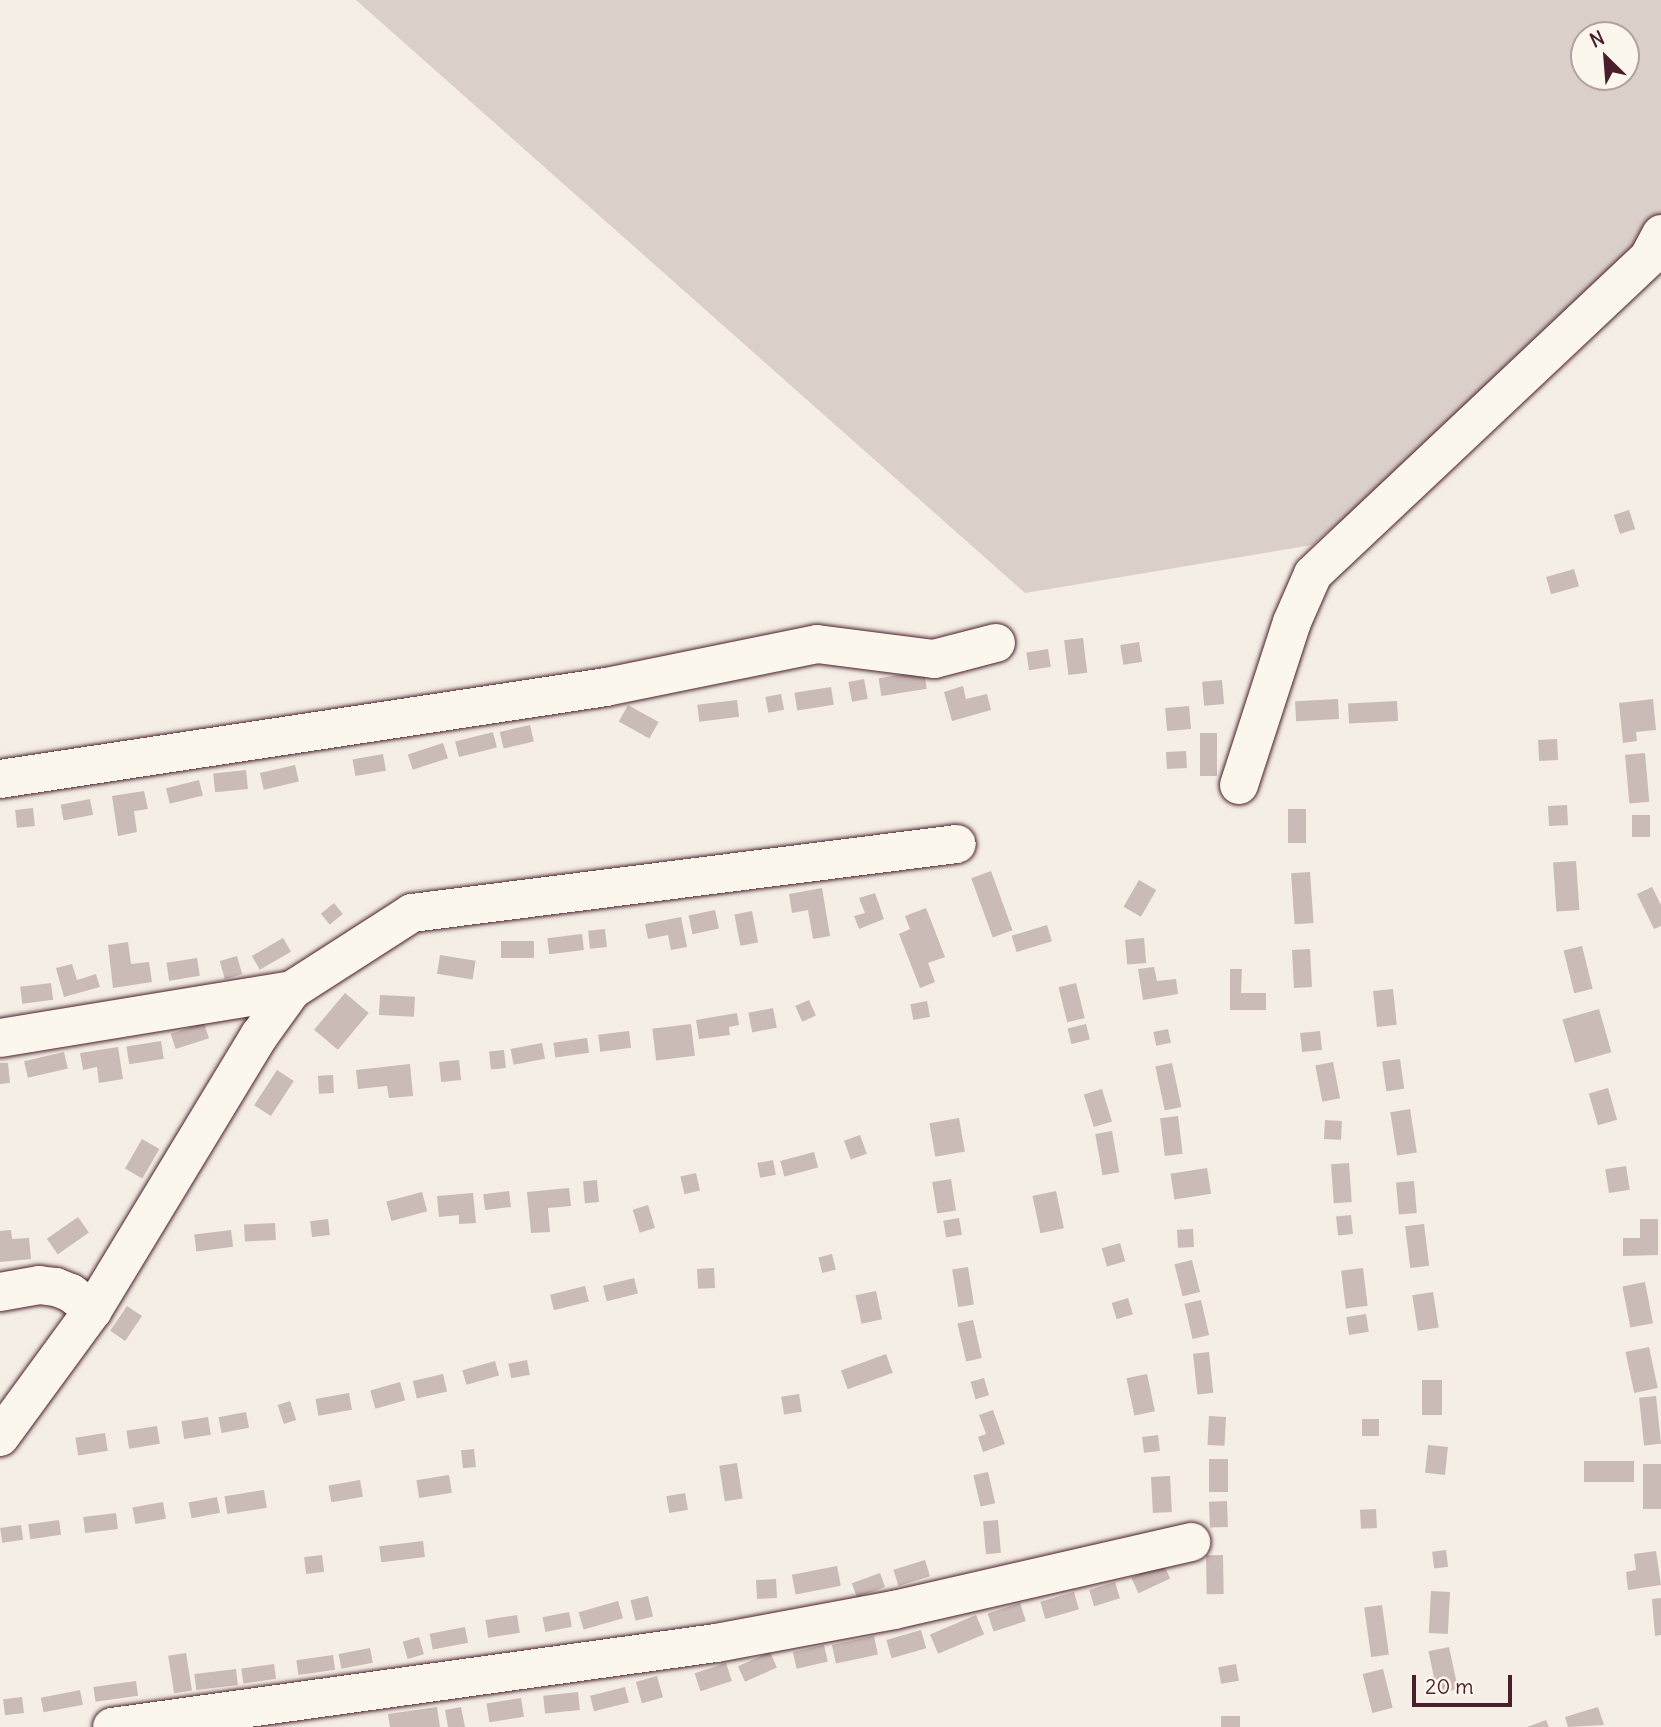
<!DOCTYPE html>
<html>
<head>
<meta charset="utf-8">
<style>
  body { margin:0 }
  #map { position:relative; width:1661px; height:1727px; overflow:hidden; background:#f4eee4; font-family:Delius,sans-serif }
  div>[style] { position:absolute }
  .green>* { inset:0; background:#dbd0c9 }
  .building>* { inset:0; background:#cabbb6; transform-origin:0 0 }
  .roads { filter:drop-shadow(0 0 2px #4a1f2b) drop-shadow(0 0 2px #4a1f2b) }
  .minor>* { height:38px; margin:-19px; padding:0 19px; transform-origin:19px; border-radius:19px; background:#fbf7ec }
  span { translate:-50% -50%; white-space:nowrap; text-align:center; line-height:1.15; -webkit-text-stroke:7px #fbf7ec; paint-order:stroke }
  .north { position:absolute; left:1570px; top:21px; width:70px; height:70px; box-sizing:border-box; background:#fbf7ec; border:2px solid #b4a19f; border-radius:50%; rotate:335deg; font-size:19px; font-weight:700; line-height:28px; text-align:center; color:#4a1f2b }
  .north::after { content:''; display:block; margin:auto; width:24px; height:32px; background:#4a1f2b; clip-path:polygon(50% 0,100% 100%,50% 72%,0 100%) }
  .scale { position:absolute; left:1412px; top:1675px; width:100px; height:32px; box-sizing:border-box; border:4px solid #4a1f2b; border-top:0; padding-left:9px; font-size:21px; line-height:24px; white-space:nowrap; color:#4a1f2b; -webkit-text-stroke:5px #fbf7ec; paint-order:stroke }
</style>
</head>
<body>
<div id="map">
  <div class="green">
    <div style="clip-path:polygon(evenodd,356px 0,1661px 0,1661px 252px,1312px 545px,1025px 593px,356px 0,1584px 35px,1626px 35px,1626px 77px,1584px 77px,1584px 35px)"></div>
  </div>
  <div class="building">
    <div style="left:1629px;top:510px;width:20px;height:16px;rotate:72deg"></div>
    <div style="left:1574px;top:569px;width:18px;height:29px;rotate:74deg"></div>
    <div style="left:1083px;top:638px;width:35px;height:19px;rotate:83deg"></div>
    <div style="left:1139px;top:642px;width:20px;height:19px;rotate:81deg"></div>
    <div style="left:1048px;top:649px;width:18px;height:22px;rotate:81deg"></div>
    <div style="left:924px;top:671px;width:18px;height:46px;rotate:81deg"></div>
    <div style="left:864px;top:679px;width:20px;height:16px;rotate:79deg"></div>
    <div style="left:1222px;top:680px;width:24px;height:20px;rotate:85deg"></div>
    <div style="clip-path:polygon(963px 686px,966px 699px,987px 694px,991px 710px,952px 721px,944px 692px)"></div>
    <div style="left:831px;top:687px;width:18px;height:37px;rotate:81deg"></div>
    <div style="left:781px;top:694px;width:16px;height:16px;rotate:79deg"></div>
    <div style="left:1338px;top:699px;width:20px;height:43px;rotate:87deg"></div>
    <div style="clip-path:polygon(1653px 699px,1656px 730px,1636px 732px,1637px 741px,1623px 743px,1619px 703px)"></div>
    <div style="left:737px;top:700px;width:17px;height:40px;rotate:83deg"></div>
    <div style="left:1397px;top:701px;width:20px;height:49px;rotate:87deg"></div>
    <div style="left:628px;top:705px;width:35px;height:19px;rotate:29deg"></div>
    <div style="left:1189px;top:706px;width:23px;height:24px;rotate:85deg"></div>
    <div style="left:530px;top:725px;width:17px;height:31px;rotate:77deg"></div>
    <div style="left:493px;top:732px;width:16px;height:39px;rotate:76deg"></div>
    <div style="left:1200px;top:733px;width:17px;height:43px"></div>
    <div style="left:1557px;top:739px;width:21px;height:19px;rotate:87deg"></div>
    <div style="left:443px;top:743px;width:16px;height:37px;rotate:72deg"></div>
    <div style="left:1186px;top:751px;width:17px;height:20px;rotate:87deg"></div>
    <div style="left:1645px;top:753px;width:49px;height:20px;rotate:85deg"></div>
    <div style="left:383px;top:754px;width:17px;height:31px;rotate:80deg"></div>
    <div style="left:295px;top:765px;width:17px;height:36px;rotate:77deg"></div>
    <div style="left:246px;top:770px;width:19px;height:33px;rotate:84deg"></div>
    <div style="left:199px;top:780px;width:16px;height:34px;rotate:76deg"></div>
    <div style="clip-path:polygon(144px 791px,148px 809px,134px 811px,137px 832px,118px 836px,112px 796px)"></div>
    <div style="left:90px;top:799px;width:16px;height:30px;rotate:79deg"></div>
    <div style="left:1567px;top:805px;width:20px;height:19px;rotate:87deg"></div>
    <div style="left:33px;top:808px;width:18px;height:18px;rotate:84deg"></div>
    <div style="left:1288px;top:809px;width:18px;height:34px"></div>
    <div style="left:1650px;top:815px;width:22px;height:18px;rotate:90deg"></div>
    <div style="left:1576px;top:861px;width:49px;height:23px;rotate:86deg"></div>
    <div style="left:991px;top:871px;width:63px;height:21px;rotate:70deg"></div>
    <div style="left:1310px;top:872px;width:51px;height:19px;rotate:86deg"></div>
    <div style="left:1139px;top:880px;width:20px;height:31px;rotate:30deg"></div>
    <div style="clip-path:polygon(1652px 887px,1661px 905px,1661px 926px,1654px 929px,1637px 894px)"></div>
    <div style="clip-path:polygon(822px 888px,830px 936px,813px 939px,808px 910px,792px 913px,789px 894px)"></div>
    <div style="clip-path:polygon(875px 893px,884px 919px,859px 929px,854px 916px,865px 913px,859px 898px)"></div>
    <div style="left:334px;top:903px;width:14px;height:17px;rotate:51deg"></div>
    <div style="clip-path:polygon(926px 908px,945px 957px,928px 963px,935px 982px,920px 988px,899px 934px,910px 929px,905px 916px)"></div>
    <div style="left:715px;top:910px;width:19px;height:27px;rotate:78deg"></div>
    <div style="left:752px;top:911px;width:32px;height:18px;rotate:79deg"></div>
    <div style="clip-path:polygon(681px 917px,687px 947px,671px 950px,668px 935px,648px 939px,645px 924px)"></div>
    <div style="left:1047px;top:925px;width:17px;height:37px;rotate:73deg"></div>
    <div style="left:605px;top:929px;width:18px;height:17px;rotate:84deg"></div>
    <div style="left:582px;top:934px;width:16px;height:35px;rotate:83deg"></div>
    <div style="left:283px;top:938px;width:16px;height:36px;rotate:60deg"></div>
    <div style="left:1144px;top:938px;width:25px;height:19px;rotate:85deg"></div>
    <div style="left:534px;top:941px;width:17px;height:33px;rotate:90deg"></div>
    <div style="clip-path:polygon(128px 942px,131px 964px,149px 962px,152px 982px,113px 988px,108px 945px)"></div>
    <div style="left:1582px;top:946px;width:44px;height:19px;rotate:76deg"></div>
    <div style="left:1310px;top:949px;width:38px;height:18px;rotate:87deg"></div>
    <div style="left:440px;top:955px;width:36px;height:19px;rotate:9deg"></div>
    <div style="left:237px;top:956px;width:19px;height:18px;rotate:74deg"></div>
    <div style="left:197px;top:958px;width:18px;height:31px;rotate:81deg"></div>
    <div style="clip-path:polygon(72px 964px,77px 980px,96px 974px,100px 987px,64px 997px,56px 968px)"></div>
    <div style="clip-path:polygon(1154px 967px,1157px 981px,1176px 979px,1178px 994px,1143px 1000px,1138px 969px)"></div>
    <div style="clip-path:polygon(1230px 969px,1242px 969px,1241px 993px,1266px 993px,1266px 1010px,1230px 1010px)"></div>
    <div style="left:51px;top:983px;width:17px;height:31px;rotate:83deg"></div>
    <div style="left:1076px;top:983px;width:36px;height:18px;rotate:76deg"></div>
    <div style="left:1393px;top:989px;width:36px;height:20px;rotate:84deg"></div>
    <div style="left:345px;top:993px;width:31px;height:48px;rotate:40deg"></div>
    <div style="left:380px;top:995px;width:35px;height:20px;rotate:3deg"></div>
    <div style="left:809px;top:1000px;width:17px;height:15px;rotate:66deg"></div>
    <div style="left:927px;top:1001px;width:16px;height:17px;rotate:79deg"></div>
    <div style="left:773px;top:1008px;width:20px;height:25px;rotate:79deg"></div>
    <div style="left:1599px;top:1009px;width:45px;height:38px;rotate:74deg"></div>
    <div style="clip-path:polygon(737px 1013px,739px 1025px,729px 1027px,730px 1035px,699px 1039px,696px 1020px)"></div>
    <div style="left:204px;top:1023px;width:16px;height:35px;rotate:72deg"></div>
    <div style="left:691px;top:1024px;width:32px;height:39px;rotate:83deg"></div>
    <div style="left:1086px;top:1024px;width:16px;height:19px;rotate:76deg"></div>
    <div style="left:1168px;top:1029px;width:14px;height:15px;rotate:78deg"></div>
    <div style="left:629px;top:1031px;width:17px;height:31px;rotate:83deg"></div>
    <div style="left:1320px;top:1031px;width:19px;height:20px;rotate:84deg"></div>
    <div style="left:587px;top:1038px;width:15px;height:34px;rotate:82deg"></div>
    <div style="left:161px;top:1041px;width:18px;height:35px;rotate:81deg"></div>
    <div style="left:542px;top:1043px;width:16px;height:32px;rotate:79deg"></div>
    <div style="clip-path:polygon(118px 1047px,123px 1079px,99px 1083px,97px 1067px,83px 1070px,80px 1053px)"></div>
    <div style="left:504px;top:1050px;width:18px;height:15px;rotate:84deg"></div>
    <div style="left:64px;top:1052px;width:17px;height:41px;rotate:77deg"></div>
    <div style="left:1400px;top:1059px;width:30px;height:18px;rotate:82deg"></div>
    <div style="left:459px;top:1060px;width:20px;height:20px;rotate:84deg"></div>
    <div style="left:1333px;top:1062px;width:37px;height:18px;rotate:79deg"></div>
    <div style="clip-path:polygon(0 1063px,8px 1063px,10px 1083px,0 1084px)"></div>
    <div style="left:1172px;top:1063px;width:45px;height:17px;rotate:78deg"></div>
    <div style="clip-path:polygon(410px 1064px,413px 1096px,389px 1098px,387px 1086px,358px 1089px,356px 1070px)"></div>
    <div style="left:277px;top:1070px;width:20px;height:42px;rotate:33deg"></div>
    <div style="left:333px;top:1075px;width:18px;height:15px;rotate:87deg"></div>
    <div style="left:1608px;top:1088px;width:33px;height:20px;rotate:74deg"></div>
    <div style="left:1102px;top:1089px;width:34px;height:19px;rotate:73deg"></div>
    <div style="left:1410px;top:1109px;width:44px;height:20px;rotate:81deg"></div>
    <div style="left:1178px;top:1116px;width:38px;height:18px;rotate:83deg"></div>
    <div style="left:959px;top:1118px;width:34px;height:30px;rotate:80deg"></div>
    <div style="left:1325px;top:1120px;width:17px;height:19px;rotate:3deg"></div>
    <div style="left:1112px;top:1131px;width:42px;height:17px;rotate:80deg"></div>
    <div style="left:860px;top:1135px;width:20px;height:17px;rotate:70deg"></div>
    <div style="left:142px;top:1139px;width:20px;height:34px;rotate:30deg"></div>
    <div style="left:814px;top:1152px;width:16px;height:35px;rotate:75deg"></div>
    <div style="left:773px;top:1160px;width:15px;height:16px;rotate:79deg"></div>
    <div style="left:1349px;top:1163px;width:39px;height:18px;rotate:86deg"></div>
    <div style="left:1626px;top:1166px;width:24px;height:21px;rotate:81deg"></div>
    <div style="left:1207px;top:1168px;width:26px;height:37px;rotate:81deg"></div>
    <div style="left:696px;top:1173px;width:18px;height:16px;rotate:77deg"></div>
    <div style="left:951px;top:1179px;width:32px;height:19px;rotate:81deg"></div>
    <div style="left:597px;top:1180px;width:22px;height:14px;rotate:85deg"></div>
    <div style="left:1414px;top:1181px;width:32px;height:18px;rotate:85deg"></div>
    <div style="clip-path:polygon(569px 1188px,571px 1206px,548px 1208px,550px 1232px,531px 1233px,527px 1192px)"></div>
    <div style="left:509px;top:1191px;width:16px;height:26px;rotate:83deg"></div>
    <div style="left:1056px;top:1191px;width:38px;height:24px;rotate:78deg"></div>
    <div style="left:422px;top:1192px;width:20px;height:37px;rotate:75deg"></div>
    <div style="clip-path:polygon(473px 1193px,476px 1223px,459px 1224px,459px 1215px,439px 1217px,437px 1196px)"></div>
    <div style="left:648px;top:1205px;width:24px;height:16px;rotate:73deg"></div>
    <div style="left:1351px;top:1215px;width:19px;height:15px;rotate:84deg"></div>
    <div style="left:78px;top:1217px;width:19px;height:38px;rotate:55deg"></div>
    <div style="left:959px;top:1218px;width:17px;height:16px;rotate:80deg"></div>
    <div style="left:328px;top:1219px;width:16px;height:18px;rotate:83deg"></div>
    <div style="clip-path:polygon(1640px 1219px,1658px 1219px,1658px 1255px,1623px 1256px,1623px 1238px,1640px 1238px)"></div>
    <div style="left:275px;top:1223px;width:17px;height:31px;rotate:87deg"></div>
    <div style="left:1424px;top:1224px;width:42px;height:19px;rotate:83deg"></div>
    <div style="left:1193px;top:1229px;width:18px;height:16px;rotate:87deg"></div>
    <div style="clip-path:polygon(11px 1230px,12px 1239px,29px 1238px,31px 1259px,0 1262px,0 1231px)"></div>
    <div style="left:231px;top:1230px;width:17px;height:37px;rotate:83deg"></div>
    <div style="left:1120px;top:1243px;width:19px;height:19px;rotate:74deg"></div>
    <div style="left:832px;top:1254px;width:16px;height:14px;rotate:76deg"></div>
    <div style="left:1192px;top:1260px;width:33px;height:18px;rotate:76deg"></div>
    <div style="left:968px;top:1267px;width:38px;height:16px;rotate:81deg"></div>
    <div style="left:714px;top:1268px;width:20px;height:17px;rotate:87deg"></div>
    <div style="left:1363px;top:1268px;width:38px;height:22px;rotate:83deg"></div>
    <div style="left:634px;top:1278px;width:16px;height:32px;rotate:76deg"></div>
    <div style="left:1645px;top:1282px;width:42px;height:23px;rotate:79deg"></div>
    <div style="left:585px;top:1286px;width:16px;height:36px;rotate:76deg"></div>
    <div style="left:876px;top:1291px;width:29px;height:21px;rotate:78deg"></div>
    <div style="left:1433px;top:1292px;width:36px;height:21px;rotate:81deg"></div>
    <div style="left:1128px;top:1298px;width:17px;height:17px;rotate:73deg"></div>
    <div style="left:1201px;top:1300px;width:36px;height:17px;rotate:77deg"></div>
    <div style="left:127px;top:1306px;width:18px;height:30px;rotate:34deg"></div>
    <div style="left:1366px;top:1314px;width:18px;height:20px;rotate:81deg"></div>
    <div style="left:973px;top:1320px;width:39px;height:16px;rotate:77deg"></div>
    <div style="left:1649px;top:1347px;width:42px;height:24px;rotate:78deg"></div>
    <div style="left:1209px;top:1352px;width:41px;height:16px;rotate:84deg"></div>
    <div style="left:886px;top:1354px;width:20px;height:48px;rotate:70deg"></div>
    <div style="left:527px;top:1360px;width:15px;height:19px;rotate:79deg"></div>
    <div style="left:495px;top:1361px;width:15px;height:34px;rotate:74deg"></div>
    <div style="left:443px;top:1374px;width:18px;height:31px;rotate:77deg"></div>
    <div style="left:1147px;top:1374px;width:38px;height:21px;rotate:78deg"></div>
    <div style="left:984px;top:1378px;width:18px;height:14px;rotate:74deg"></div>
    <div style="left:1422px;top:1380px;width:20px;height:35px"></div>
    <div style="left:400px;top:1382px;width:19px;height:31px;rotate:74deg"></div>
    <div style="left:349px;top:1393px;width:17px;height:34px;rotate:80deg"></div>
    <div style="left:799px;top:1394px;width:18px;height:18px;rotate:81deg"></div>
    <div style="left:1656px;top:1396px;width:48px;height:17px;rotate:84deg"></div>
    <div style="left:290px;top:1401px;width:20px;height:13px;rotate:72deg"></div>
    <div style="clip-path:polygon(993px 1410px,1005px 1444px,983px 1452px,978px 1437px,986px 1434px,979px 1415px)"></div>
    <div style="left:246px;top:1412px;width:16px;height:28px;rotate:79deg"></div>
    <div style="left:1209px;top:1416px;width:17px;height:29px;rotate:3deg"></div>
    <div style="left:208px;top:1417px;width:18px;height:27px;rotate:81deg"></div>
    <div style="left:1362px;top:1419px;width:17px;height:17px"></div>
    <div style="left:157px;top:1426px;width:18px;height:31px;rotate:81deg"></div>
    <div style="left:105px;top:1433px;width:18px;height:30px;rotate:81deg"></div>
    <div style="left:1158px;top:1435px;width:16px;height:16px;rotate:83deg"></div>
    <div style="left:1428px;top:1445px;width:20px;height:28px;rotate:6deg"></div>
    <div style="left:474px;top:1449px;width:18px;height:13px;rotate:84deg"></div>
    <div style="left:1209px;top:1459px;width:19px;height:33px"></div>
    <div style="left:1584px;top:1461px;width:50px;height:21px"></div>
    <div style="left:737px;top:1463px;width:36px;height:18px;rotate:81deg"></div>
    <div style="left:1643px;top:1464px;width:18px;height:45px"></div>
    <div style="left:988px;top:1472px;width:32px;height:15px;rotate:77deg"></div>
    <div style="left:449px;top:1475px;width:18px;height:33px;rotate:81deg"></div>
    <div style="left:1170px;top:1476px;width:36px;height:19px;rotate:87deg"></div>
    <div style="left:360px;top:1480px;width:17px;height:32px;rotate:80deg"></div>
    <div style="left:264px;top:1490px;width:18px;height:40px;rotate:81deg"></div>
    <div style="left:685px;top:1493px;width:17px;height:19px;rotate:80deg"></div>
    <div style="left:217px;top:1497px;width:16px;height:29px;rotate:79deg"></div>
    <div style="left:1227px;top:1501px;width:26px;height:18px;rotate:88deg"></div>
    <div style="left:163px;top:1502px;width:17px;height:31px;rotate:80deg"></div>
    <div style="left:1376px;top:1509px;width:19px;height:16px;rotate:87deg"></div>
    <div style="left:116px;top:1513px;width:16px;height:33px;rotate:83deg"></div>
    <div style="left:59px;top:1520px;width:15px;height:31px;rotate:82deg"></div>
    <div style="left:998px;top:1520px;width:33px;height:15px;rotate:85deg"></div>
    <div style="left:21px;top:1525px;width:15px;height:21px;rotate:82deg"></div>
    <div style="left:423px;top:1541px;width:16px;height:44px;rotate:83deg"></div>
    <div style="left:1446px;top:1550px;width:17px;height:14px;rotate:83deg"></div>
    <div style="clip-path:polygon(1656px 1551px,1661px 1585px,1628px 1590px,1626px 1572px,1636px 1570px,1634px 1554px)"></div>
    <div style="left:322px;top:1555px;width:17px;height:18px;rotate:83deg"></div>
    <div style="left:1223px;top:1555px;width:39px;height:17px;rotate:89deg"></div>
    <div style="left:925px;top:1560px;width:17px;height:33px;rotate:73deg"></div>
    <div style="left:1163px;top:1563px;width:17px;height:35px;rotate:65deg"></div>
    <div style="left:837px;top:1566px;width:20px;height:46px;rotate:79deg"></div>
    <div style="left:880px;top:1573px;width:15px;height:30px;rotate:70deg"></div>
    <div style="left:776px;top:1579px;width:19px;height:20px;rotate:87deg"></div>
    <div style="left:1115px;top:1582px;width:17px;height:27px;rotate:73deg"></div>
    <div style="left:1431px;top:1591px;width:19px;height:42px;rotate:3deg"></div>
    <div style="left:1074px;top:1592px;width:18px;height:35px;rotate:74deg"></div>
    <div style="left:648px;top:1596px;width:21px;height:18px;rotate:76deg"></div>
    <div style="clip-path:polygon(1661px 1598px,1661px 1635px,1655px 1636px,1652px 1599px)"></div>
    <div style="left:618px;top:1601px;width:18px;height:41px;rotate:74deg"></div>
    <div style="left:1020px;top:1603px;width:19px;height:34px;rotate:72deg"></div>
    <div style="left:1382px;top:1605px;width:50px;height:18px;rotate:82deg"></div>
    <div style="left:569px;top:1612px;width:15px;height:27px;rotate:79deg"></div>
    <div style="left:517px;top:1615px;width:18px;height:32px;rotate:81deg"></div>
    <div style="left:976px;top:1615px;width:21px;height:50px;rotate:67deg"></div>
    <div style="left:465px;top:1627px;width:16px;height:36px;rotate:79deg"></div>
    <div style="left:921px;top:1630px;width:19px;height:36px;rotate:74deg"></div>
    <div style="left:874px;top:1636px;width:19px;height:43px;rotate:78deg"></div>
    <div style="left:419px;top:1637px;width:18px;height:17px;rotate:74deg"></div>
    <div style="left:824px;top:1645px;width:17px;height:32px;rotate:77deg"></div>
    <div style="left:1449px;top:1647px;width:43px;height:21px;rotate:78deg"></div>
    <div style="left:370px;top:1648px;width:15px;height:32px;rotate:79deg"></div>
    <div style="left:770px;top:1652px;width:17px;height:35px;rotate:66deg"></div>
    <div style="left:186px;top:1653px;width:38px;height:18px;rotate:81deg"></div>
    <div style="left:333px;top:1655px;width:15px;height:37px;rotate:82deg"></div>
    <div style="left:726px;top:1663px;width:19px;height:33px;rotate:72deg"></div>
    <div style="left:274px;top:1664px;width:15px;height:33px;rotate:82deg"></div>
    <div style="left:1236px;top:1664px;width:17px;height:18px;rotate:80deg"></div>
    <div style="left:236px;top:1669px;width:16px;height:42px;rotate:83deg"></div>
    <div style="left:1383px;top:1669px;width:40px;height:21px;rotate:76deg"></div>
    <div style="left:657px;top:1676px;width:22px;height:22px;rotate:74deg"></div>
    <div style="left:136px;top:1681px;width:15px;height:43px;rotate:82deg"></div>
    <div style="left:625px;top:1687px;width:16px;height:36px;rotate:76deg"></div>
    <div style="left:80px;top:1690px;width:15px;height:40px;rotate:79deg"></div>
    <div style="left:578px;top:1692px;width:18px;height:35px;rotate:84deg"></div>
    <div style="left:22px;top:1697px;width:16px;height:19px;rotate:83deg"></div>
    <div style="left:521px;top:1698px;width:19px;height:35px;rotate:81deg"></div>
    <div style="clip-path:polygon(437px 1707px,440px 1727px,390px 1727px,388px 1714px)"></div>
    <div style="clip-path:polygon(461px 1707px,465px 1727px,448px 1727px,445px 1710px)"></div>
    <div style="clip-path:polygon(1598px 1707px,1604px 1725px,1568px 1727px,1565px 1717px)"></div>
    <div style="left:1240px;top:1716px;width:11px;height:19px;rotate:90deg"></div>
    <div style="clip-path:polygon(1546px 1720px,1549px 1727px,1527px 1727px)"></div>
  </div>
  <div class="roads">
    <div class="minor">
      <div style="left:0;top:779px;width:613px;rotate:-8.63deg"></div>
      <div style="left:606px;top:687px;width:215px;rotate:-11.5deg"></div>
      <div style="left:817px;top:644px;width:118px;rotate:7.3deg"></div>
      <div style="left:934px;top:659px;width:64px;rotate:-14.5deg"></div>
      <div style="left:1239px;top:785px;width:171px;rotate:-72deg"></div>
      <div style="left:1292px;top:622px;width:52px;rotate:-66.4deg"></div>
      <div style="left:1313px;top:574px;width:462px;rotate:-43.3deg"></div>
      <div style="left:1649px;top:257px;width:26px;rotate:-62deg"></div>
      <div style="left:0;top:1038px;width:296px;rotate:-9.3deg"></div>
      <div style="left:0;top:1292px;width:40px;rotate:-10deg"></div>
      <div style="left:39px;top:1285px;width:17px;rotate:7deg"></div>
      <div style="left:56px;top:1287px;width:16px;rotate:22deg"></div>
      <div style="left:71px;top:1293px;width:28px;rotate:38deg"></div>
      <div style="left:0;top:1437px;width:157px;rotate:-53.8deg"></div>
      <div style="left:93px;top:1310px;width:320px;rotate:-58.8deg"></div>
      <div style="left:259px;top:1036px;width:57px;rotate:-54.3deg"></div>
      <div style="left:292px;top:990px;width:143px;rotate:-32.7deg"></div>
      <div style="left:412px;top:913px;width:549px;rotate:-7.22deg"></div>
      <div style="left:112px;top:1727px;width:610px;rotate:-7.92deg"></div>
      <div style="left:716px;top:1643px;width:181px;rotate:-10.5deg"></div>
      <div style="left:894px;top:1610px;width:305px;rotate:-12.9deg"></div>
    </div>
  </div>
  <div class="north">N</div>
  <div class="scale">20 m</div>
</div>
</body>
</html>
